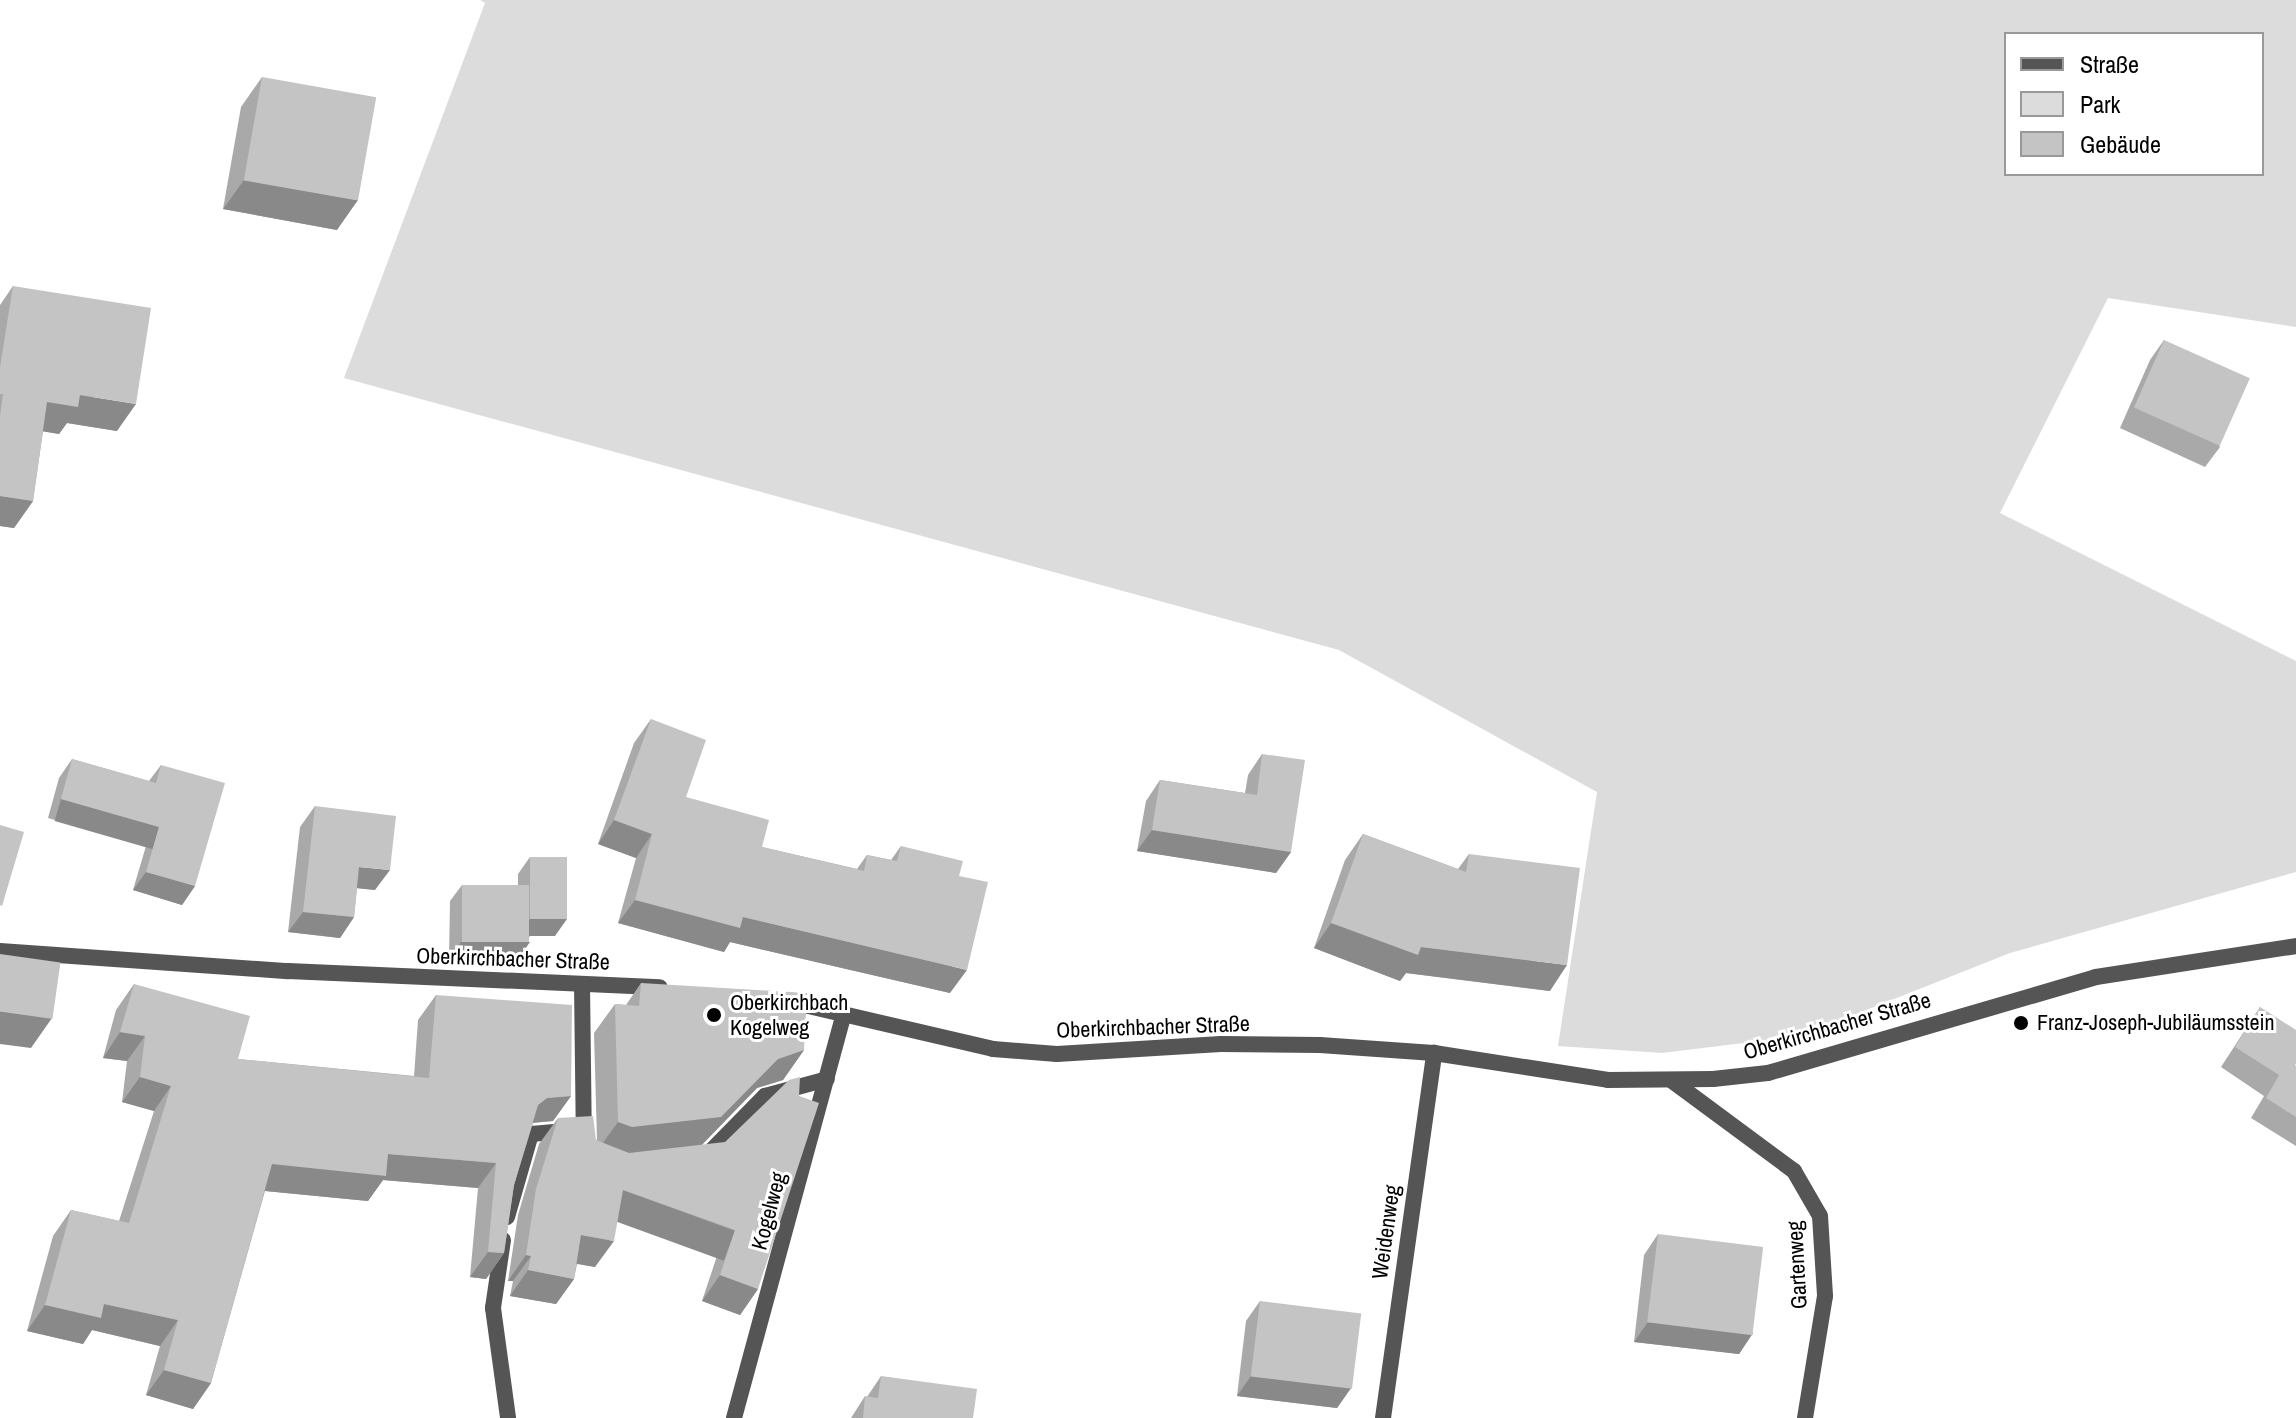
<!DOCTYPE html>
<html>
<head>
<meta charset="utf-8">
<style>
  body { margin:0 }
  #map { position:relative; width:2296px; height:1418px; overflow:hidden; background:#fff; font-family:"Archivo Narrow",sans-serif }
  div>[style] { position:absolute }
  .green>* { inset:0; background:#dcdcdc }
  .service>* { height:16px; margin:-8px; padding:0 8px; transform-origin:8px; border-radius:8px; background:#555 }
  .minor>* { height:16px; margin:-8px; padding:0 8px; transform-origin:8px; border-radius:8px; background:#555 }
  .tertiary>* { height:16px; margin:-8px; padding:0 8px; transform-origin:8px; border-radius:8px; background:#555 }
  .wall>* { inset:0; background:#a9a9a9 }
  .shaded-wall>* { inset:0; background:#898989; transform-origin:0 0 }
  .building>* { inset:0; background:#c4c4c4; transform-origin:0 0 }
  .dots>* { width:22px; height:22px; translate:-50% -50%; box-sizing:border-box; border:4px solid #fff; border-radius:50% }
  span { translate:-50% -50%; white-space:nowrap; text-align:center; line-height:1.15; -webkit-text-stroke:6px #fff; paint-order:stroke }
  .street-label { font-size:22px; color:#000 }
  .poi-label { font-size:22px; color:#000 }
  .left { translate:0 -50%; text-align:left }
  .legend { position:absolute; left:2004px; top:32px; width:260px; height:144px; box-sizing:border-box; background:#fff; border:2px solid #999; margin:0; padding:10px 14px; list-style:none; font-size:24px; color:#000 }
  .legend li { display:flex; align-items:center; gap:16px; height:40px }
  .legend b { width:40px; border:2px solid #999 }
</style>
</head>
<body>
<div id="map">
  <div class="green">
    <div style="clip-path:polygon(evenodd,480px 0,2296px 0,2296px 327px,2108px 298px,2000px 513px,2296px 661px,2296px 872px,2010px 953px,1801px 1036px,1662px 1053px,1558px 1046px,1597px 792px,1339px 650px,344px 378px,485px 3px,480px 0,2262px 34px,2262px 174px,2006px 174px,2006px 34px,2262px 34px)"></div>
  </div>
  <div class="service">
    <div style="left:582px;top:984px;width:154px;rotate:89.3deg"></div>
    <div style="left:705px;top:1157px;width:86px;rotate:-45.5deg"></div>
    <div style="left:765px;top:1096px;width:64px;rotate:-15.3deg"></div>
    <div style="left:507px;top:1217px;width:86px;rotate:-73.9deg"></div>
    <div style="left:531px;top:1134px;width:38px;rotate:-5deg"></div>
    <div style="left:503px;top:1240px;width:69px;rotate:98.4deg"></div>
    <div style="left:493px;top:1308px;width:111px;rotate:82.2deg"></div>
  </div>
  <div class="minor">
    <div style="left:1671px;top:1080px;width:153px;rotate:36.5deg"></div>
    <div style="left:1794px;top:1171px;width:52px;rotate:60deg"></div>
    <div style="left:1820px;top:1216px;width:80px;rotate:86.4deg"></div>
    <div style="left:1825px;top:1296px;width:124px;rotate:99.3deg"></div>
    <div style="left:734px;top:1418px;width:419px;rotate:-74.8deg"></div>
    <div style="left:1383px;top:1418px;width:369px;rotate:-82deg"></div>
  </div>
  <div class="tertiary">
    <div style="left:0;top:951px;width:289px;rotate:4deg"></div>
    <div style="left:288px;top:971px;width:372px;rotate:2.5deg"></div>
    <div style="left:787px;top:1001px;width:212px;rotate:13.1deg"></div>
    <div style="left:993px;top:1049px;width:64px;rotate:4.5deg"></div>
    <div style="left:1057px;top:1054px;width:164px;rotate:-3.5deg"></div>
    <div style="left:1221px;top:1044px;width:99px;rotate:0.6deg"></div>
    <div style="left:1320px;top:1045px;width:114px;rotate:4deg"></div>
    <div style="left:1434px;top:1053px;width:176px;rotate:8.8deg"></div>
    <div style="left:1608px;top:1080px;width:105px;rotate:-0.5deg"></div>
    <div style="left:1713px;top:1079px;width:55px;rotate:-6.2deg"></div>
    <div style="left:1768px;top:1073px;width:342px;rotate:-16.3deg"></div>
    <div style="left:2096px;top:977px;width:202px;rotate:-8.8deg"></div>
  </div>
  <div class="wall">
    <div style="clip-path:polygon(262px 77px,337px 230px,223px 209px,241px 107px)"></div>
    <div style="clip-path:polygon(13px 286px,117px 431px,67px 423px,59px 434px,43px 431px,33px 501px,14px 528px,0 526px,0 305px)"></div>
    <div style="clip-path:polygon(2164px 340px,2220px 447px,2205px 467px,2120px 428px,2150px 360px)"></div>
    <div style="clip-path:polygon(651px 719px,686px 797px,762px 847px,857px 869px,867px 855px,891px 860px,901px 846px,959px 876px,950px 993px,730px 942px,724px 952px,618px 923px,636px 858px,598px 844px,634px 743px)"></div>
    <div style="clip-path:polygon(1262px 754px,1291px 852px,1276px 873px,1137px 851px,1146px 801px,1160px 780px,1245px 793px,1248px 775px)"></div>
    <div style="clip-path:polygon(72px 759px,149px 781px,161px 765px,195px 886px,182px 905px,133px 890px,146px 846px,48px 818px,59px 778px)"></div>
    <div style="clip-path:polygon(315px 806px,375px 890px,357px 888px,354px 917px,340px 938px,288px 932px,300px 827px)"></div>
    <div style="clip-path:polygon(1363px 834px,1458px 869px,1469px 854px,1550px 991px,1406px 973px,1400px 981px,1314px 948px,1345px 860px)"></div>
    <div style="clip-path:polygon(530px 857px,555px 936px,530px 936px,518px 959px,449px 959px,450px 901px,462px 885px,518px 885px,518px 874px)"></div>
    <div style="clip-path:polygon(641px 983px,804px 1050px,783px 1080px,757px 1088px,702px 1144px,758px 1289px,740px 1315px,702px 1301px,717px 1256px,617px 1221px,595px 1267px,577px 1264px,574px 1279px,556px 1304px,510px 1296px,513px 1281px,508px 1281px,518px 1215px,539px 1144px,558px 1118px,597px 1140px,594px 1033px,615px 1004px,626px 1005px)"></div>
    <div style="clip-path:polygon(134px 984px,238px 1059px,414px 1076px,418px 1020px,436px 995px,571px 1096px,553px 1121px,533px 1123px,514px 1185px,504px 1253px,486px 1279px,470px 1277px,478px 1188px,383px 1180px,368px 1201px,265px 1191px,211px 1383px,193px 1409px,146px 1395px,160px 1346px,92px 1330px,83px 1344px,27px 1331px,53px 1236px,71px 1210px,119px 1221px,154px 1111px,122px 1102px,127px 1061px,103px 1058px,116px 1010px)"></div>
    <div style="clip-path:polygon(2260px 1007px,2296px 1067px,2296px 1146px,2251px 1118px,2264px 1096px,2221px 1067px)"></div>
    <div style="clip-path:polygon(1658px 1234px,1753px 1333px,1739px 1354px,1634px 1342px,1644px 1255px)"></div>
    <div style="clip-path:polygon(1260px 1301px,1351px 1388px,1337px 1408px,1237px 1396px,1246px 1321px)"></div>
    <div style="clip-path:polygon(881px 1376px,973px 1418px,851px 1418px,865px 1396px,867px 1397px)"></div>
  </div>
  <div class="shaded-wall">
    <div style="clip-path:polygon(244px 180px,358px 200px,337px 230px,223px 209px)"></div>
    <div style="clip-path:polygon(80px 395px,136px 404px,117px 431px,67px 423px,59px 434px,28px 429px,47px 402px)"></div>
    <div style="clip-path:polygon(0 496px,33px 501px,14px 528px,0 526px)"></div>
    <div style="left:61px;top:799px;width:102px;height:23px;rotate:16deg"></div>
    <div style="clip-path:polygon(614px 820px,652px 834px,636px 858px,598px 844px)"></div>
    <div style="clip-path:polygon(1152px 830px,1291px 852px,1276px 873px,1137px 851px)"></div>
    <div style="clip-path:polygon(359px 867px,390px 870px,375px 890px,345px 887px)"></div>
    <div style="clip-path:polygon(146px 872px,195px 886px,182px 905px,133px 890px)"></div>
    <div style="clip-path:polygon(635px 900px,743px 917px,967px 970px,950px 993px,730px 942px,724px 952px,618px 923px)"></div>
    <div style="clip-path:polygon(303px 912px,354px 917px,340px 938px,288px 932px)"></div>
    <div style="clip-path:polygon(530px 919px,567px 919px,555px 936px,518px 936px)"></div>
    <div style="clip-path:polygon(1331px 923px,1421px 947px,1567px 965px,1550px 991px,1406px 973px,1400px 981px,1314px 948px)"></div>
    <div style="clip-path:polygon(461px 942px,530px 942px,518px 959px,449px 959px)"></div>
    <div style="clip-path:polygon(0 1011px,52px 1018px,31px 1048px,0 1044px)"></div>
    <div style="clip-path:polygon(120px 1032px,145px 1036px,127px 1061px,103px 1058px)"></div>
    <div style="clip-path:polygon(804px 1050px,783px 1080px,757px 1088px,700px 1147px,611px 1157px,597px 1151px,618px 1122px,778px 1059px)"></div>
    <div style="clip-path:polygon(140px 1077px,171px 1086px,154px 1111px,122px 1102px)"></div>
    <div style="clip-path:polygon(571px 1096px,553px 1121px,529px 1123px,538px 1105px,547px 1098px)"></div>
    <div style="clip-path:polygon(388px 1154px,496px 1163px,478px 1188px,383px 1180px,368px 1201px,255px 1190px,272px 1164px)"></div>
    <div style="left:623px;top:1190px;width:119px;height:32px;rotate:20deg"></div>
    <div style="clip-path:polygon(581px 1235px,614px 1241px,595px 1267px,563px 1261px)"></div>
    <div style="clip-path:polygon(488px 1252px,504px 1253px,486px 1279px,470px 1277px)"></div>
    <div style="clip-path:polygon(526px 1255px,531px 1256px,513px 1281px,508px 1281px)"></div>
    <div style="clip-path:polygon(528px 1270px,574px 1279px,556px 1304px,510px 1296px)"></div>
    <div style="clip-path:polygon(720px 1275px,758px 1289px,740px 1315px,702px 1301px)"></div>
    <div style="clip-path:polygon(104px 1304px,178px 1320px,160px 1346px,92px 1330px,83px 1344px,27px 1331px,45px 1305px)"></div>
    <div style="clip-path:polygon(1648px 1322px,1753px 1333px,1739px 1354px,1634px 1342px)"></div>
    <div style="clip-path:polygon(164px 1370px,211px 1383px,193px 1409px,146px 1395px)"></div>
    <div style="clip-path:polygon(1251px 1376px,1351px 1388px,1337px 1408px,1237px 1396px)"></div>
  </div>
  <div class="building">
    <div style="left:262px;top:77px;width:116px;height:105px;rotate:10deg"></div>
    <div style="clip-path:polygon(13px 286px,151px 308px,136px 404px,80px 395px,78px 407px,47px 402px,33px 501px,0 496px,0 416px,3px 394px,0 394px,0 367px)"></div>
    <div style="left:2164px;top:340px;width:94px;height:74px;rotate:24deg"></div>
    <div style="clip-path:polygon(651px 719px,706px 740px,686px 797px,769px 820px,762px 847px,864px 871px,867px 855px,897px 861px,901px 846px,963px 861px,959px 876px,988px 882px,967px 970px,743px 917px,740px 928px,635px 900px,652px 834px,614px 820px)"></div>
    <div style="clip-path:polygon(1262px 754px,1305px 760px,1291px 852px,1152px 830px,1160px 780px,1257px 795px)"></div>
    <div style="clip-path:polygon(72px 759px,156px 783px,161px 765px,225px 783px,195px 886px,146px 872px,159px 827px,61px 799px)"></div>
    <div style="clip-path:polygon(315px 806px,396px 816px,390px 870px,359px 867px,354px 917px,303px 912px)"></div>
    <div style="clip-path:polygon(0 825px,24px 832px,2px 906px,0 905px)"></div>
    <div style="clip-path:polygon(1363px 834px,1466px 872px,1469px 854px,1580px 868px,1567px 965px,1421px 947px,1418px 955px,1331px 923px)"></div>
    <div style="left:530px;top:857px;width:37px;height:62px"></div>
    <div style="left:462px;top:885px;width:67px;height:57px"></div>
    <div style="left:0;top:954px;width:61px;height:57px;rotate:8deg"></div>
    <div style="clip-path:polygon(641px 983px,807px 993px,804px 1050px,778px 1059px,721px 1117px,632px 1127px,618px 1122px,615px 1004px,639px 1006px)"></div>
    <div style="clip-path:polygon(134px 984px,250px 1016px,238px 1059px,429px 1078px,436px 995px,572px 1005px,571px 1096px,547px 1098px,538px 1105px,514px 1185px,504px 1253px,488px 1252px,496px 1163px,388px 1154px,386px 1176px,272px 1164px,211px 1383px,164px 1370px,178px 1320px,104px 1304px,101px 1318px,45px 1305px,71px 1210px,129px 1223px,171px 1086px,140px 1077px,145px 1036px,120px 1032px)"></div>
    <div style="clip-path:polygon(2260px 1007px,2296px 1030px,2296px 1064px,2294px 1066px,2296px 1067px,2296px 1117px,2266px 1098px,2279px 1075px,2235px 1047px)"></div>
    <div style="clip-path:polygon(800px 1077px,799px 1096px,819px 1103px,758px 1289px,720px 1275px,735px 1230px,623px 1190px,614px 1241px,581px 1235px,574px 1279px,528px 1270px,531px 1256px,526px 1255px,536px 1189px,558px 1118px,593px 1116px,596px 1140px,629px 1153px,725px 1142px,789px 1080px)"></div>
    <div style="left:1658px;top:1234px;width:106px;height:89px;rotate:7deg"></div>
    <div style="left:1260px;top:1301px;width:102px;height:76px;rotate:7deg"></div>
    <div style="clip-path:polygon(881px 1376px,977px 1389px,973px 1418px,863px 1418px,865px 1396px,878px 1398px)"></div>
  </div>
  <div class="dots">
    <div style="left:714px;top:1015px;background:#000"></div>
    <div style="left:2021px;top:1023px;background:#000"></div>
  </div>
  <div class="street-label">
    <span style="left:513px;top:959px;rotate:2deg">Oberkirchbacher Straße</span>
    <span style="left:1837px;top:1026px;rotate:-16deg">Oberkirchbacher Straße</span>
    <span style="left:1153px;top:1027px;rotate:-2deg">Oberkirchbacher Straße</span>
    <span style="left:769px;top:1211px;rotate:-75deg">Kogelweg</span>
    <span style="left:1386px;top:1232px;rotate:-82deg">Weidenweg</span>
    <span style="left:1797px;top:1265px;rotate:-93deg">Gartenweg</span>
  </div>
  <div class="poi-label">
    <span class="left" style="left:730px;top:1015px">Oberkirchbach<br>Kogelweg</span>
    <span class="left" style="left:2037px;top:1023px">Franz-Joseph-Jubiläumsstein</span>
  </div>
  <ul class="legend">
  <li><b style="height:10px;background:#555"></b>Straße</li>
  <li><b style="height:22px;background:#dcdcdc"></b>Park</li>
  <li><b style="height:22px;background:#c4c4c4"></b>Gebäude</li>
  </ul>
</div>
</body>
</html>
